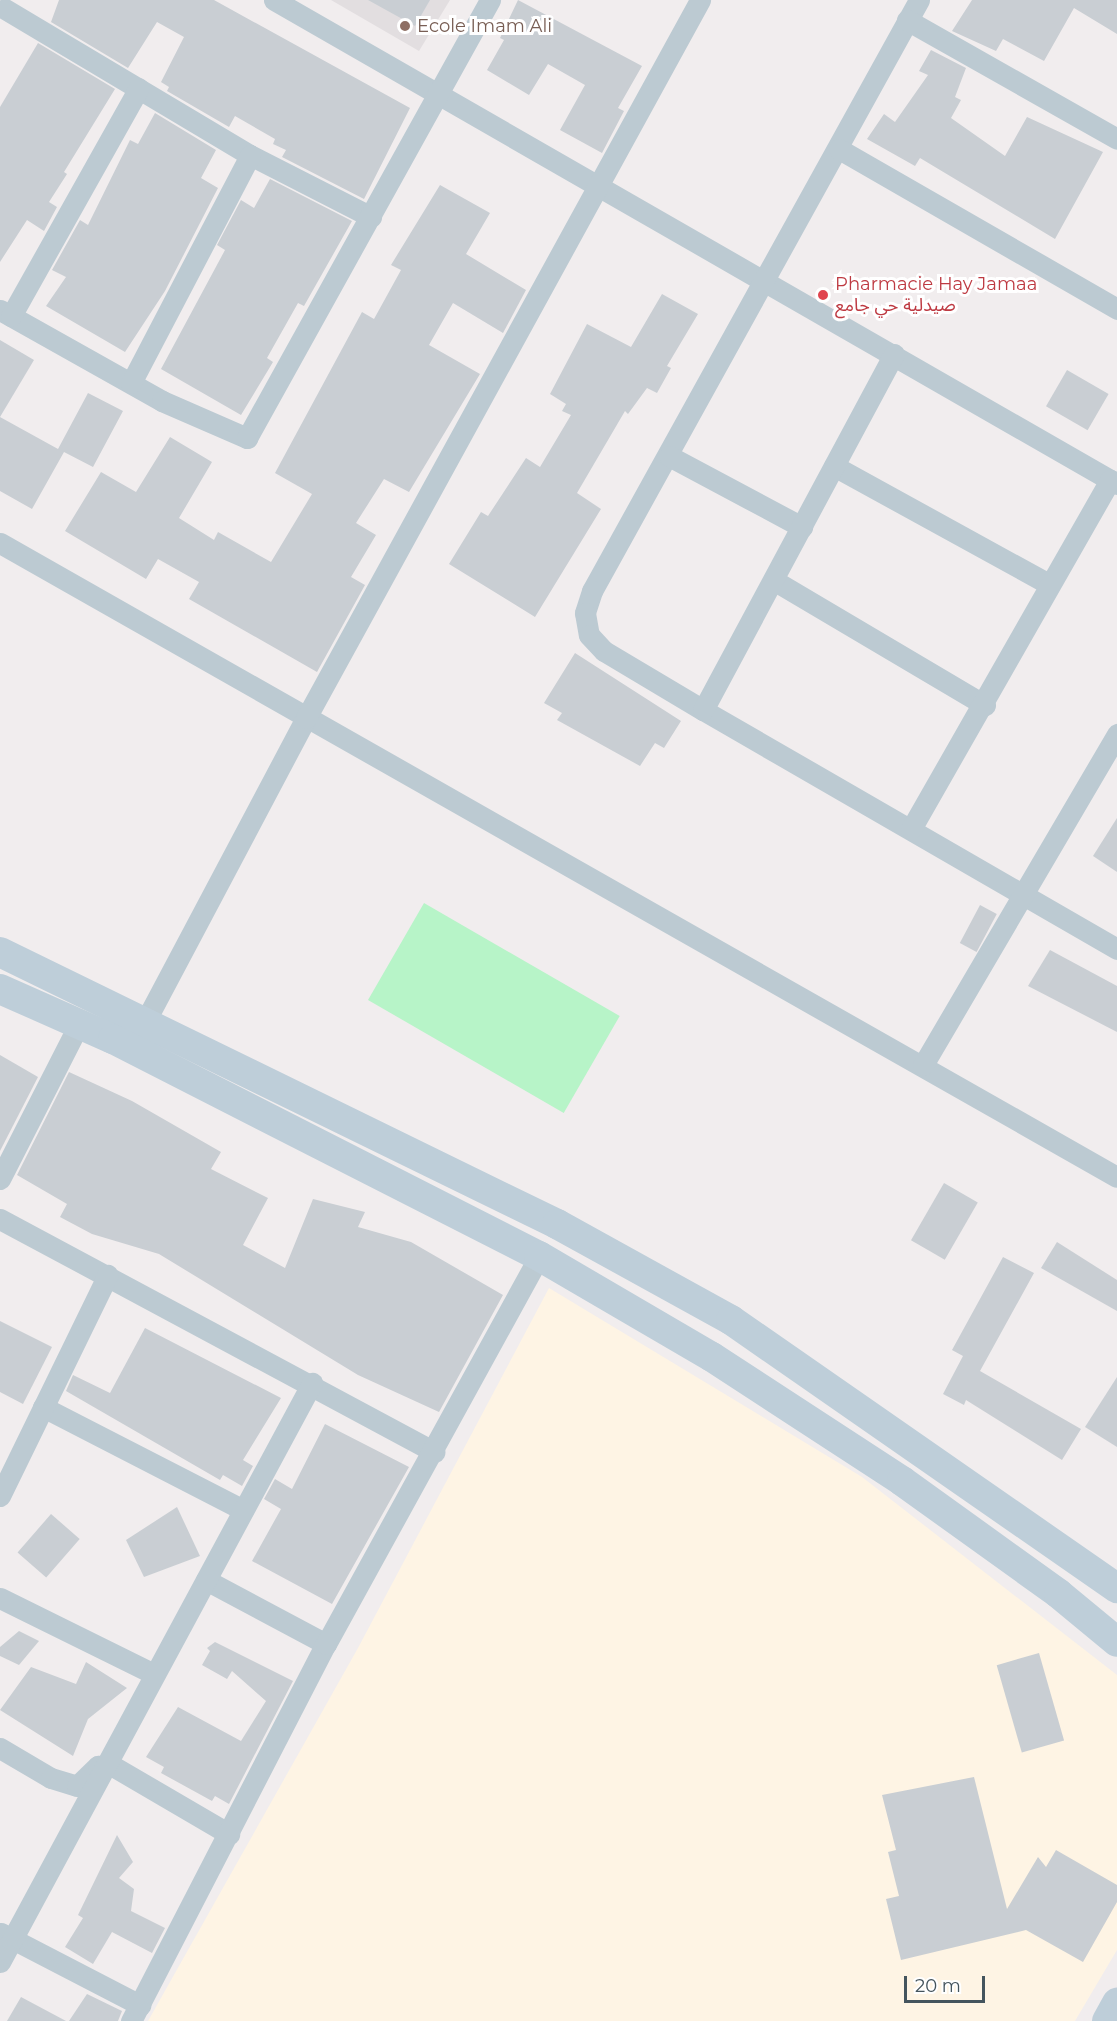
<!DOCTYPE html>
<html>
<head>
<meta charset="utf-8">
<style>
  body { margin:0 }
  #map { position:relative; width:1117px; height:2021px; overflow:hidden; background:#f1edee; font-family:Montserrat,"Noto Sans Arabic",sans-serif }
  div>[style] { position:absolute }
  .commercial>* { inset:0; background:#fef4e4 }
  .education>* { inset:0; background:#e2dee0 }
  .green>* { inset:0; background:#b7f4c8; transform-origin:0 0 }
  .building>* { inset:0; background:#c9ced3; transform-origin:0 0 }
  .street>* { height:21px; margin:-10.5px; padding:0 10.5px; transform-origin:10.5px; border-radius:10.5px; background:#bccad2 }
  .secondary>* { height:30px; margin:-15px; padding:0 15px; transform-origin:15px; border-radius:15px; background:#beced9 }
  .dots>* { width:16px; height:16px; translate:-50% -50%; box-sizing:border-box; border:3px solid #fff; border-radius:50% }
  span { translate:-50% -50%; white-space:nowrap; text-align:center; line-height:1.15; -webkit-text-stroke:6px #fff; paint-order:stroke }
  .education-label { font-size:18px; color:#785e54 }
  .left { translate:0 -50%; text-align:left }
  .health-label { font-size:18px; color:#be3a42 }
  .scale { position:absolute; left:904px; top:1976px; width:81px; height:27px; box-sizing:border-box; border:3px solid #44545d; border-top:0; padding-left:8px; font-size:18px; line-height:21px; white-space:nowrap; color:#44545d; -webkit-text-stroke:4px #fff; paint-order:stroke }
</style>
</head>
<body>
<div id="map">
  <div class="commercial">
    <div style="clip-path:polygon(549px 1288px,862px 1477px,1117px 1675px,1117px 1950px,1075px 2021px,148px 2021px,358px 1648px)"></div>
  </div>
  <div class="education">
    <div style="clip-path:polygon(331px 0,450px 0,419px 51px)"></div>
  </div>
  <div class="green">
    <div style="left:424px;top:903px;width:226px;height:112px;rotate:30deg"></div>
  </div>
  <div class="building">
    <div style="clip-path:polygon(59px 0,214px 0,410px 108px,364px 199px,282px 157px,286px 150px,273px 144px,275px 139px,235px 116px,229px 127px,167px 91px,169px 87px,161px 82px,184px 37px,157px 22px,128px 68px,51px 22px)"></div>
    <div style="clip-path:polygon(368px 0,430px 0,415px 26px)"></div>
    <div style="clip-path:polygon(518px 0,642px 66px,618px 108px,624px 111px,602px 153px,560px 130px,585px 85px,548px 64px,529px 95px,487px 70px,504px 40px,500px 38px)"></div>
    <div style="clip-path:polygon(972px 0,1117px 0,1117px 34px,1074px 8px,1044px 61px,1003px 39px,996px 51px,952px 31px)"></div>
    <div style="clip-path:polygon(38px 43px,115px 89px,64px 172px,67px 174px,49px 202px,57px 207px,44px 231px,27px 220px,0 262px,0 107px)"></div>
    <div style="clip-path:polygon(931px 50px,966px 68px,955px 97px,961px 100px,951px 118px,1005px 156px,1027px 117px,1103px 152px,1055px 239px,920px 158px,915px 166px,867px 139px,884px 114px,895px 122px,928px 75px,919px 71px)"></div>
    <div style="clip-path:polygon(155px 113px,216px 150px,201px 178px,218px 188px,165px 291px,125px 352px,46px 306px,66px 277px,52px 270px,80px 220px,88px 225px,130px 140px,138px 144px)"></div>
    <div style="clip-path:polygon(270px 179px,352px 221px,304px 306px,298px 303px,267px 358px,273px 362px,241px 415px,161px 369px,225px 250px,217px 245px,241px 200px,254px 208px)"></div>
    <div style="clip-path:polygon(440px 185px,490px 213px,466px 254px,526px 290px,503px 333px,453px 303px,429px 345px,480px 374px,409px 492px,384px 479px,356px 523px,376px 535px,351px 577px,365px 585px,317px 672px,189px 599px,199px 582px,158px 559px,146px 579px,65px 531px,101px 472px,136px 492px,170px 437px,212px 462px,179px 518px,214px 540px,218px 532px,271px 562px,312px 494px,275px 473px,362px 312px,374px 319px,401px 270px,391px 265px)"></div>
    <div style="clip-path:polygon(662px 294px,698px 314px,667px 366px,671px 368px,657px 393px,647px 388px,628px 414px,625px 411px,577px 493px,601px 509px,535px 617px,449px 564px,481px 512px,488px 516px,526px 458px,540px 467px,571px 415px,562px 411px,566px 404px,550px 394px,587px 324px,631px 347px)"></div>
    <div style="clip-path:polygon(0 340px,34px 360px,0 417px)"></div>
    <div style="left:1067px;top:370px;width:48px;height:42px;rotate:30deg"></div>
    <div style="clip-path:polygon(88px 393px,123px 411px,93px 467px,64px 452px,32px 509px,0 491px,0 417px,58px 449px)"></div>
    <div style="clip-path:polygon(575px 653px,681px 721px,664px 748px,655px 743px,640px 766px,557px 720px,562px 713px,544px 703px)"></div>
    <div style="clip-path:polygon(1117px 818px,1117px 872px,1093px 856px)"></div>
    <div style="left:980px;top:905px;width:19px;height:43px;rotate:28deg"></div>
    <div style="clip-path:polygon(1050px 950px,1117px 986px,1117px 1032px,1028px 986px)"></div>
    <div style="clip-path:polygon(0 1055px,38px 1077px,0 1151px)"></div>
    <div style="clip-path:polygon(69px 1072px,132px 1101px,221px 1152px,211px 1169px,268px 1198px,243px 1245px,285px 1268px,313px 1199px,365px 1212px,358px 1227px,411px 1242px,503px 1295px,439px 1412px,358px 1375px,159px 1254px,92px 1234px,60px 1217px,67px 1204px,17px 1175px)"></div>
    <div style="left:944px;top:1183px;width:39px;height:66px;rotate:30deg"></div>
    <div style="clip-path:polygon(1057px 1242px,1117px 1280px,1117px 1311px,1041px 1268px)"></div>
    <div style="clip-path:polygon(1003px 1257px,1034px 1273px,980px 1371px,1081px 1429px,1062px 1460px,966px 1400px,964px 1405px,943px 1394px,963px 1356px,952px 1350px)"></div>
    <div style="clip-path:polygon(0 1321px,52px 1347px,23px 1404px,0 1392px)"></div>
    <div style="clip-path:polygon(145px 1328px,281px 1398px,243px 1460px,253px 1466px,242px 1486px,223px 1475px,220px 1480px,66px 1391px,73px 1375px,110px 1393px)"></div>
    <div style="clip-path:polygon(1117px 1377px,1117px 1447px,1085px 1427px)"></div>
    <div style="clip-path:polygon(325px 1424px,409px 1467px,332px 1604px,252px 1561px,281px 1509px,264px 1499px,275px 1479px,292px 1489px)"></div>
    <div style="clip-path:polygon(177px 1507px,200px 1556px,144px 1577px,126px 1540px)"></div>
    <div style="left:51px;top:1514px;width:38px;height:51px;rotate:41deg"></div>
    <div style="clip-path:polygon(19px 1631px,39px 1641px,19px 1665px,0 1656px,0 1647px)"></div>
    <div style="clip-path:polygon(215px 1642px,293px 1681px,229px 1804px,215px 1796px,212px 1801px,161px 1773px,164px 1767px,146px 1757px,178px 1707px,241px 1741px,266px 1701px,232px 1671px,227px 1679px,202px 1665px,210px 1651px,207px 1648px)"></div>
    <div style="left:1039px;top:1653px;width:91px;height:44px;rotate:74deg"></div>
    <div style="clip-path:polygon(86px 1662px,127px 1688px,88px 1719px,73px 1756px,0 1710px,31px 1667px,76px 1684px)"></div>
    <div style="clip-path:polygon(974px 1777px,1007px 1909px,1038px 1857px,1046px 1867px,1056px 1850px,1117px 1885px,1117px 1902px,1083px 1962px,1026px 1930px,901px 1960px,886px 1899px,899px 1896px,888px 1852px,896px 1850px,882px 1795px)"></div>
    <div style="clip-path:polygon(117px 1835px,133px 1862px,119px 1878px,134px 1889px,131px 1911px,165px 1928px,152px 1953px,112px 1932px,93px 1964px,65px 1947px,83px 1918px,78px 1915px)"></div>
    <div style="clip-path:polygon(87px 1994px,122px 2011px,118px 2021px,69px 2021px)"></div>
    <div style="clip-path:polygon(21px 1997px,66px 2021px,7px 2021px)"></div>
  </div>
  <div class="street">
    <div style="left:274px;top:0;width:972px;rotate:29.86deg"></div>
    <div style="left:919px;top:0;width:675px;rotate:118.96deg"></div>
    <div style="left:592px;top:591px;width:23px;rotate:108deg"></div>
    <div style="left:585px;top:613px;width:22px;rotate:80deg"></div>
    <div style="left:589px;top:635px;width:22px;rotate:47deg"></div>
    <div style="left:604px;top:651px;width:115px;rotate:30.8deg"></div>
    <div style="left:703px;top:710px;width:478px;rotate:30deg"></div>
    <div style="left:5px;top:9px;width:285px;rotate:30.8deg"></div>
    <div style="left:250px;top:155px;width:136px;rotate:27.1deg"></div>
    <div style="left:907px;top:20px;width:241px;rotate:29.5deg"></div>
    <div style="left:839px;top:149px;width:321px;rotate:29.9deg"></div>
    <div style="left:0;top:310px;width:186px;rotate:29.3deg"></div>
    <div style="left:162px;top:401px;width:93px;rotate:23.5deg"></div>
    <div style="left:247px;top:438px;width:501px;rotate:-60.98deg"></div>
    <div style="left:11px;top:316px;width:261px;rotate:-60.7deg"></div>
    <div style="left:131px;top:383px;width:257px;rotate:-62.4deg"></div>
    <div style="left:669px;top:456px;width:151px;rotate:28.1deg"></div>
    <div style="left:834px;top:466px;width:245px;rotate:28.8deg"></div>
    <div style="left:0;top:543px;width:1284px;rotate:29.58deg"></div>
    <div style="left:775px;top:581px;width:244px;rotate:30.6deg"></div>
    <div style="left:703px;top:710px;width:404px;rotate:-61.8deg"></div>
    <div style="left:911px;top:829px;width:402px;rotate:-60.3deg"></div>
    <div style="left:146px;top:1020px;width:342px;rotate:-62.1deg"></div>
    <div style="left:306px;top:718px;width:819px;rotate:-61.24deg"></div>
    <div style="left:923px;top:1065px;width:384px;rotate:-59.6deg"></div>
    <div style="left:0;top:1179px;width:174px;rotate:-63deg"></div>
    <div style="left:0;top:1219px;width:493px;rotate:28.2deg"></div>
    <div style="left:43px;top:1407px;width:225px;rotate:27.2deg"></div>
    <div style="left:0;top:1496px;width:246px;rotate:-64deg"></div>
    <div style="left:206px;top:1580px;width:136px;rotate:28.1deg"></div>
    <div style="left:0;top:1598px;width:172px;rotate:26.3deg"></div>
    <div style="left:0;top:1748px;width:59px;rotate:30.5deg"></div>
    <div style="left:51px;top:1778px;width:27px;rotate:17deg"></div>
    <div style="left:77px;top:1786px;width:29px;rotate:-44deg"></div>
    <div style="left:98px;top:1766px;width:13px;rotate:-4deg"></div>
    <div style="left:111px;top:1765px;width:137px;rotate:30.3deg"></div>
    <div style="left:1px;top:1933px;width:157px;rotate:27.4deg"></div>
    <div style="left:0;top:1962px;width:658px;rotate:-61.68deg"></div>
    <div style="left:131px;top:2021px;width:424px;rotate:-62.7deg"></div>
    <div style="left:326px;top:1644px;width:443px;rotate:-61.2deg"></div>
  </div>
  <div class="secondary">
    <div style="left:0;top:952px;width:620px;rotate:26.03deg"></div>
    <div style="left:557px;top:1224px;width:199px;rotate:28.9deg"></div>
    <div style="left:731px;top:1320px;width:470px;rotate:34.8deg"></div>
    <div style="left:0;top:989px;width:124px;rotate:23.9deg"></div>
    <div style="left:113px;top:1039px;width:478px;rotate:27deg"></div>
    <div style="left:539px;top:1256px;width:200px;rotate:30.3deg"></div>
    <div style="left:712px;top:1357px;width:227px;rotate:33.1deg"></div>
    <div style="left:902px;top:1481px;width:193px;rotate:35.7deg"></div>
    <div style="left:1059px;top:1594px;width:75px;rotate:39.6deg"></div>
    <div style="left:1107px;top:2021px;width:21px;rotate:-61deg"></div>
  </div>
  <div class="dots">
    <div style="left:405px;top:26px;background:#8d6e63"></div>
    <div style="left:823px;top:295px;background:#e0444e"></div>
  </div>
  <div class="education-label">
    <span class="left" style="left:417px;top:26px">Ecole Imam Ali</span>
  </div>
  <div class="health-label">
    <span class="left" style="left:835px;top:295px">Pharmacie Hay Jamaa<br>صيدلية حي جامع</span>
  </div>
  <div class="scale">20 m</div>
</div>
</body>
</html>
